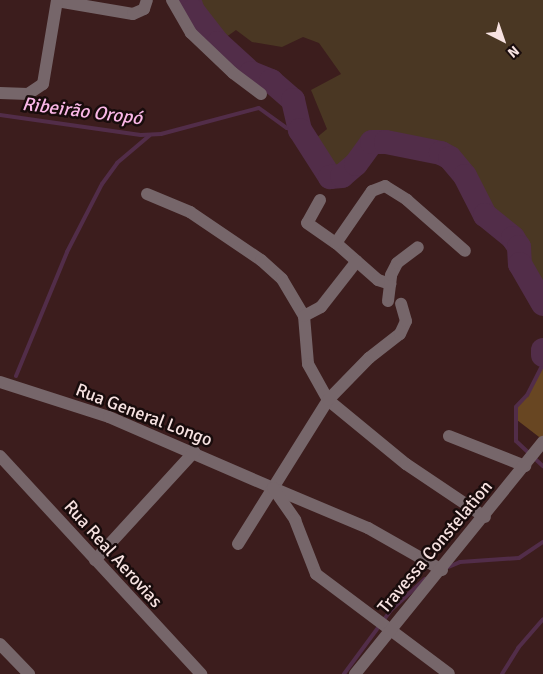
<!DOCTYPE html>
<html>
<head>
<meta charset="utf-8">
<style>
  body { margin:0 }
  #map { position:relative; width:543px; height:674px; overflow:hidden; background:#3c1d1d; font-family:Signika,sans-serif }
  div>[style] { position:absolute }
  .green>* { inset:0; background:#4a3723 }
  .forest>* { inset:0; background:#684622 }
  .stream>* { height:4px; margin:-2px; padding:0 2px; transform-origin:2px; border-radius:2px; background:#522d49 }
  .river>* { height:24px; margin:-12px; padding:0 12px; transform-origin:12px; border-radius:12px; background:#522d49 }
  .minor>* { height:12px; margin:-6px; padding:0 6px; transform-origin:6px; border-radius:6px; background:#76666a }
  span { translate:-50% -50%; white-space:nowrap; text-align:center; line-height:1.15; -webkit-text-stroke:5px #190c0c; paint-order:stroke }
  .street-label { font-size:18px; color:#f7e2e1 }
  .water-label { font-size:19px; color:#fab7e7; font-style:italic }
  .north { position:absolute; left:478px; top:15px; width:50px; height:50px; -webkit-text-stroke:4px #190c0c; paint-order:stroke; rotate:139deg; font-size:14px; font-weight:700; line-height:20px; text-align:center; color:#f7e2e1 }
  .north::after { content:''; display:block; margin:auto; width:18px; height:22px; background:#f7e2e1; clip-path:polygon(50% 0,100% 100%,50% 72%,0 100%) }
</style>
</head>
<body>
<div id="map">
  <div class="green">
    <div style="clip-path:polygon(189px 0,543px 0,543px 287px,539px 296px,520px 264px,519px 247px,513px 238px,485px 215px,465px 176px,450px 158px,441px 153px,386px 142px,372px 142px,342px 176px,330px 177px,310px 143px,327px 129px,311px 90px,341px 74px,319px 43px,303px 37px,282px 47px,252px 42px,236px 30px,218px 43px,193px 11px)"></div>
  </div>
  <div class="forest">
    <div style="clip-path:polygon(543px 364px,543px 440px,517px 420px,516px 407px,527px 395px)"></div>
  </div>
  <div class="stream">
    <div style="left:0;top:115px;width:142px;rotate:8.1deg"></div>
    <div style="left:141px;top:135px;width:20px;rotate:-3deg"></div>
    <div style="left:161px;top:134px;width:101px;rotate:-14.9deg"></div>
    <div style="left:259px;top:108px;width:34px;rotate:36deg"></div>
    <div style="left:287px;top:128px;width:13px;rotate:9deg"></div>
    <div style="left:543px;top:364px;width:35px;rotate:117deg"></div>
    <div style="left:527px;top:395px;width:16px;rotate:133deg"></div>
    <div style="left:516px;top:407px;width:34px;rotate:90deg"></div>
    <div style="left:516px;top:441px;width:37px;rotate:43deg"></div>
    <div style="left:16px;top:376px;width:134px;rotate:-67.6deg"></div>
    <div style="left:67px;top:252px;width:76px;rotate:-62.8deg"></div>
    <div style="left:102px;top:184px;width:26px;rotate:-54deg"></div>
    <div style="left:117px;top:163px;width:43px;rotate:-40.3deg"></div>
    <div style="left:446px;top:568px;width:15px;rotate:-23deg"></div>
    <div style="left:460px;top:562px;width:59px;rotate:-3.9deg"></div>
    <div style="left:519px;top:558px;width:29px;rotate:-34deg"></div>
    <div style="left:344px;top:674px;width:79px;rotate:-53.7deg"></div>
    <div style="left:391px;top:610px;width:46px;rotate:-42.4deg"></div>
    <div style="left:502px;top:674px;width:31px;rotate:-58deg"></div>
    <div style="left:518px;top:648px;width:38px;rotate:-49deg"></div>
  </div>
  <div class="river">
    <div style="left:189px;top:0;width:12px;rotate:70deg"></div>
    <div style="left:193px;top:11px;width:41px;rotate:52deg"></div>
    <div style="left:218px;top:43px;width:45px;rotate:42.3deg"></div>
    <div style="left:251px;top:73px;width:22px;rotate:22deg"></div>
    <div style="left:271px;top:81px;width:29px;rotate:41deg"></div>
    <div style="left:293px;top:100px;width:31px;rotate:77deg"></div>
    <div style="left:300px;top:130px;width:56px;rotate:57.4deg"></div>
    <div style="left:330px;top:177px;width:12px;rotate:-5deg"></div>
    <div style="left:342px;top:176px;width:18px;rotate:-41deg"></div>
    <div style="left:356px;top:164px;width:27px;rotate:-54deg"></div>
    <div style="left:372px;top:142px;width:14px"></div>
    <div style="left:386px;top:142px;width:56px;rotate:11.3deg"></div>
    <div style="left:441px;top:153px;width:10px;rotate:29deg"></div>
    <div style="left:450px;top:158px;width:23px;rotate:50deg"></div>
    <div style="left:465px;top:176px;width:44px;rotate:62.9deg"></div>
    <div style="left:485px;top:215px;width:36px;rotate:39deg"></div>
    <div style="left:513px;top:238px;width:11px;rotate:56deg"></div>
    <div style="left:519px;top:247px;width:17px;rotate:87deg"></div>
    <div style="left:520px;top:264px;width:46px;rotate:60.1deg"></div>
    <div style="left:543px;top:350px;width:5px;rotate:90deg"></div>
  </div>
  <div class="minor">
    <div style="left:172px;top:0;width:38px;rotate:60deg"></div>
    <div style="left:191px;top:33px;width:58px;rotate:43.6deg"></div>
    <div style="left:233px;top:73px;width:35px;rotate:37deg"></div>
    <div style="left:57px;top:1px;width:77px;rotate:9.7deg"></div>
    <div style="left:133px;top:14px;width:12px;rotate:-24deg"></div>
    <div style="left:144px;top:9px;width:9px;rotate:-72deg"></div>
    <div style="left:0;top:93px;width:28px;rotate:2deg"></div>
    <div style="left:28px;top:94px;width:18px;rotate:-34deg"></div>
    <div style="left:43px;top:84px;width:85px;rotate:-80.5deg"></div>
    <div style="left:147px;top:194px;width:47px;rotate:22.7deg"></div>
    <div style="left:190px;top:212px;width:86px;rotate:34.1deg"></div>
    <div style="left:261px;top:260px;width:28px;rotate:42deg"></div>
    <div style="left:282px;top:279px;width:43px;rotate:59.3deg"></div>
    <div style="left:304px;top:316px;width:48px;rotate:85.2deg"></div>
    <div style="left:308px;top:364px;width:41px;rotate:60.9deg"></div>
    <div style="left:328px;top:400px;width:101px;rotate:39.4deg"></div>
    <div style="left:406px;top:464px;width:95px;rotate:33.9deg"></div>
    <div style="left:320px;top:200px;width:26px;rotate:119deg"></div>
    <div style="left:307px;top:223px;width:35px;rotate:35deg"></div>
    <div style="left:336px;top:243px;width:56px;rotate:41.4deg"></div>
    <div style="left:378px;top:280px;width:13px;rotate:18deg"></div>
    <div style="left:336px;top:243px;width:63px;rotate:-55.3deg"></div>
    <div style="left:372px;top:191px;width:14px;rotate:-21deg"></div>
    <div style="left:385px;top:186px;width:26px;rotate:32deg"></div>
    <div style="left:407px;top:200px;width:77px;rotate:41.3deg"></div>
    <div style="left:388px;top:301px;width:26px;rotate:-83deg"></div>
    <div style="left:391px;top:275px;width:13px;rotate:-63deg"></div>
    <div style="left:397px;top:263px;width:26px;rotate:-37deg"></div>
    <div style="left:304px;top:316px;width:19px;rotate:-28deg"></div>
    <div style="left:321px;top:307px;width:58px;rotate:-52deg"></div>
    <div style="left:0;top:382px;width:114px;rotate:17.8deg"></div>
    <div style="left:109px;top:417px;width:179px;rotate:23.4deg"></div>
    <div style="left:449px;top:436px;width:82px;rotate:21.5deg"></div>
    <div style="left:0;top:456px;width:297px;rotate:47.3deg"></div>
    <div style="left:238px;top:544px;width:170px;rotate:-58deg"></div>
    <div style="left:328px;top:400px;width:59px;rotate:-45.7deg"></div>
    <div style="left:369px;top:358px;width:39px;rotate:-38deg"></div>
    <div style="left:400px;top:334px;width:14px;rotate:-65deg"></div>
    <div style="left:406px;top:321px;width:18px;rotate:-106deg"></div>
    <div style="left:95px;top:560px;width:147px;rotate:-47.5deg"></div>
    <div style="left:442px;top:570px;width:85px;rotate:-150.4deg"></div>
    <div style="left:368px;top:528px;width:103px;rotate:-157.2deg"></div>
    <div style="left:273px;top:488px;width:39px;rotate:55deg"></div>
    <div style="left:295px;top:520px;width:58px;rotate:68.7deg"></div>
    <div style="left:316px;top:574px;width:166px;rotate:36.9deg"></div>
    <div style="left:0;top:644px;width:42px;rotate:46deg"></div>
    <div style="left:355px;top:674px;width:299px;rotate:-51deg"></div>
  </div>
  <div class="street-label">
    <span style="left:144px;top:415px;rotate:21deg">Rua General Longo</span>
    <span style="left:435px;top:547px;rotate:-50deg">Travessa Constelation</span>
    <span style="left:113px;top:554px;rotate:48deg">Rua Real Aerovias</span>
  </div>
  <div class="water-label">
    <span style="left:82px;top:112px;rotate:7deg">Ribeirão Oropó</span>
  </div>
  <div class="north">N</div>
</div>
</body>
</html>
